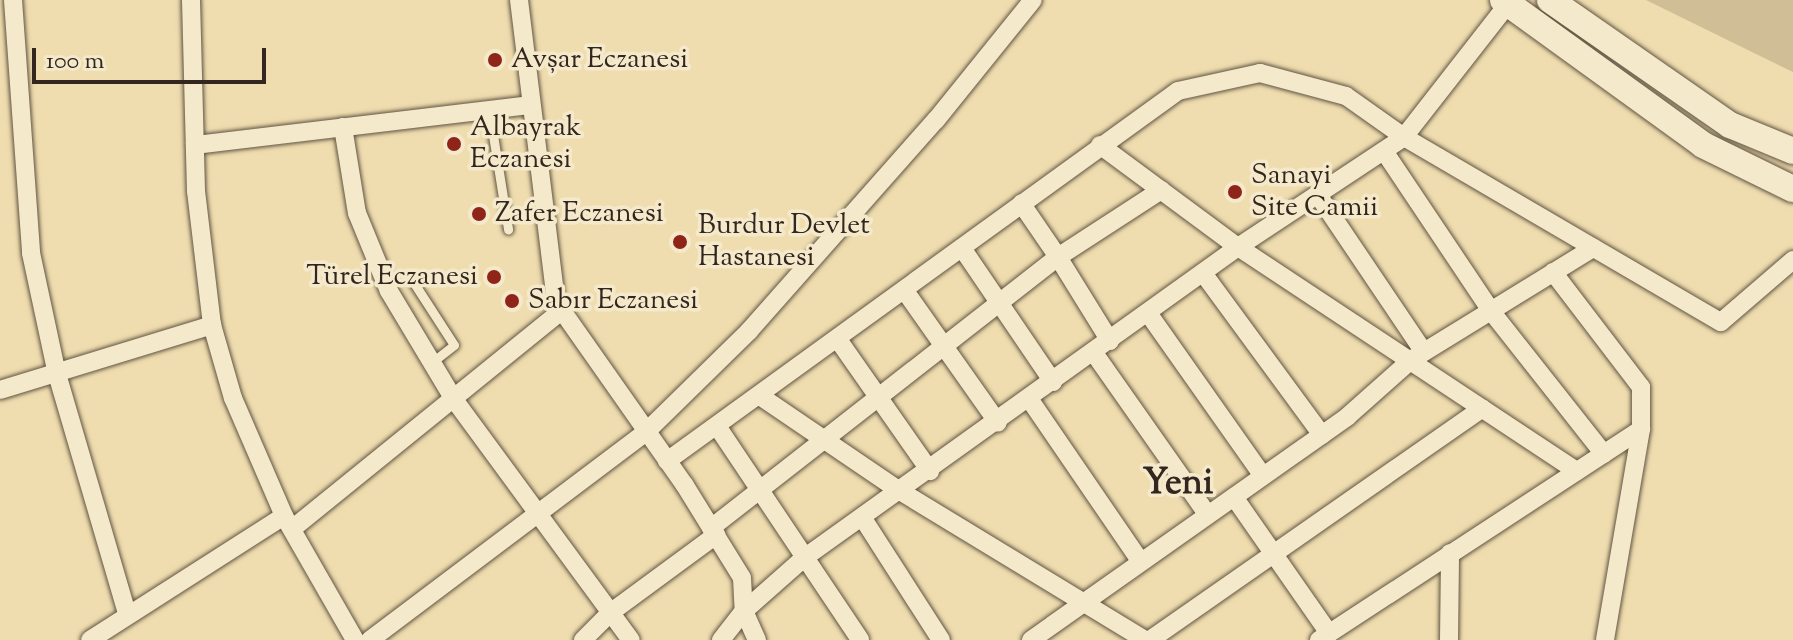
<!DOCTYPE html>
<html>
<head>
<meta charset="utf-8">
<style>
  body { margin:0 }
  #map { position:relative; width:1793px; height:640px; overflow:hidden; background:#efddaf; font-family:"Sorts Mill Goudy",serif }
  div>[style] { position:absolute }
  .green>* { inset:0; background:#cfbe96 }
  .roads { filter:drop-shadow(0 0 2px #615442) drop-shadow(0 0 2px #615442) }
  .lane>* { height:9px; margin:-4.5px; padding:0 4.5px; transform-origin:4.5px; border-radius:4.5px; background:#f5e9cb }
  .street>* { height:18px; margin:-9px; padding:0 9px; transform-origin:9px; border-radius:9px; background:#f5e9cb }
  .secondary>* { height:26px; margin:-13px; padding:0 13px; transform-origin:13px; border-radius:13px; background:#f5e9cb }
  .dots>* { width:22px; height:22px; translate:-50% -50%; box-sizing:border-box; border:4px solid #f5e9cb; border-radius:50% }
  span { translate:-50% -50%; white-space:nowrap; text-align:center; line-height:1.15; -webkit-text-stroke:7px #f5e9cb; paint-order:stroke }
  .poi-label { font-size:28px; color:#32261e }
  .left { translate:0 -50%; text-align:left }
  .right { translate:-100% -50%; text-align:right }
  .district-label { font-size:36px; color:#32261e; font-weight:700 }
  .scale { position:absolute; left:32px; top:48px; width:234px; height:36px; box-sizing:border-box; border:4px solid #32261e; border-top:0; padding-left:10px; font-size:24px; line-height:28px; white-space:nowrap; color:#32261e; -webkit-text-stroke:6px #f5e9cb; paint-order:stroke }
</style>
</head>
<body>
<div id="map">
  <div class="green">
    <div style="clip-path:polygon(1646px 0,1793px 0,1793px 72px)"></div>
  </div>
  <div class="roads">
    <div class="lane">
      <div style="left:489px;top:110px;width:121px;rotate:80.9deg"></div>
      <div style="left:412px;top:280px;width:77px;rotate:57.1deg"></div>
      <div style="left:454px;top:345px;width:28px;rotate:142deg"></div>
    </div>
    <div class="street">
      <div style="left:13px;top:0;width:254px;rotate:85.9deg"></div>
      <div style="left:31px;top:253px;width:124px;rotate:77.9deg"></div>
      <div style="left:57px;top:374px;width:250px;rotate:73.7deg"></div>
      <div style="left:191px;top:0;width:191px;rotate:88.5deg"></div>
      <div style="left:196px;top:191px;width:135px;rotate:83.2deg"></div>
      <div style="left:212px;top:325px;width:76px;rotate:74deg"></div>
      <div style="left:233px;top:398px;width:129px;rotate:66.6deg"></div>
      <div style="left:284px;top:516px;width:143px;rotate:60.2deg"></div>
      <div style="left:519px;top:0;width:304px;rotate:83deg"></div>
      <div style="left:556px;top:302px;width:223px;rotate:54.9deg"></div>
      <div style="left:684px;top:484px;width:110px;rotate:58.3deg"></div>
      <div style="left:742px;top:578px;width:33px;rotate:87deg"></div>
      <div style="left:744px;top:611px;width:32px;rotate:66deg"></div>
      <div style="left:343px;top:127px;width:87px;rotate:80.8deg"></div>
      <div style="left:357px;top:213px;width:84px;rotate:67.7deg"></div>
      <div style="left:389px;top:291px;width:125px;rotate:59.1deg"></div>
      <div style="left:453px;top:398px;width:300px;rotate:53.7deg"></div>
      <div style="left:195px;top:145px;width:336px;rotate:-6.8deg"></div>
      <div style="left:1100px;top:145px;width:172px;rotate:36.5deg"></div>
      <div style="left:1238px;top:247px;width:406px;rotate:33.5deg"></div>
      <div style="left:1384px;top:151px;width:192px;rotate:56.2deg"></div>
      <div style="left:1491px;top:311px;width:182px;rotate:51.7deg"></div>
      <div style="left:1318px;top:195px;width:189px;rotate:56deg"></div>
      <div style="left:962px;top:248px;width:162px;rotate:55.8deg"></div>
      <div style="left:1553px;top:272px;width:145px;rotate:52.6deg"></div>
      <div style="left:1641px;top:387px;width:42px;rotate:90deg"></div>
      <div style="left:1641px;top:429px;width:214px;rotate:99.7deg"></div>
      <div style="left:1203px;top:273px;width:201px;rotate:53.7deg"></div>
      <div style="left:905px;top:291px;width:161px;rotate:54.8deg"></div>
      <div style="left:1148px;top:313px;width:199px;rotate:54.8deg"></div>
      <div style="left:839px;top:341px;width:159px;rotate:55deg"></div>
      <div style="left:1110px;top:341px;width:99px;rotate:-121.8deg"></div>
      <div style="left:1058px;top:257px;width:123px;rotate:-33deg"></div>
      <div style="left:1094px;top:353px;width:198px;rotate:54.9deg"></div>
      <div style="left:0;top:390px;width:222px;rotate:-17deg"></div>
      <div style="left:760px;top:396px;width:169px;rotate:34.2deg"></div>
      <div style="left:900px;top:491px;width:287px;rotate:31.3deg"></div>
      <div style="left:1030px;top:400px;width:196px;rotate:55.6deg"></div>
      <div style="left:717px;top:426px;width:257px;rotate:56.2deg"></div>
      <div style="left:667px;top:461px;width:631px;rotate:-35.91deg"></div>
      <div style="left:1178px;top:91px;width:84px;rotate:-12.4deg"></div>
      <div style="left:1260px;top:73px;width:89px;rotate:15deg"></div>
      <div style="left:1346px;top:96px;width:71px;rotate:35.3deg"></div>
      <div style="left:1404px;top:137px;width:367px;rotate:30.3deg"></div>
      <div style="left:1721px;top:322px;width:95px;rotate:-40.7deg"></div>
      <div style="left:1234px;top:497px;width:166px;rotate:55.1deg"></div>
      <div style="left:862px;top:517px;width:146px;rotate:57.3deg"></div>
      <div style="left:711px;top:528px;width:440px;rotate:-38deg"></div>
      <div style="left:1058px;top:257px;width:65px;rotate:-124.4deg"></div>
      <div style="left:292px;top:529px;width:348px;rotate:-39deg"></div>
      <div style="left:90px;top:640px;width:230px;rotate:-32.6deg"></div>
      <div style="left:370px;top:640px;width:344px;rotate:-37deg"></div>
      <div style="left:645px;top:433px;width:146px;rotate:-44.4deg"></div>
      <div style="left:749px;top:331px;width:282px;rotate:-48.5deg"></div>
      <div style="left:936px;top:120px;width:154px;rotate:-51.1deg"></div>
      <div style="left:583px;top:640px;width:38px;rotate:-45deg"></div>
      <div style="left:610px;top:613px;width:132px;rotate:-36.3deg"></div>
      <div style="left:721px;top:640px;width:37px;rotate:-52deg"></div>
      <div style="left:744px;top:611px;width:80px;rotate:-41.5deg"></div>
      <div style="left:804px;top:558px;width:534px;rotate:-35.62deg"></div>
      <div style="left:1238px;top:247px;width:199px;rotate:-33.5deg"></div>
      <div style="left:1404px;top:137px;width:174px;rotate:-52deg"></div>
      <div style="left:1031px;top:640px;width:388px;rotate:-35.2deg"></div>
      <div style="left:1348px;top:416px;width:84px;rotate:-41.6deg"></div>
      <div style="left:1411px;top:360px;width:214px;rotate:-31.6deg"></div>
      <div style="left:1150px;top:640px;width:405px;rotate:-34.9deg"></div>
      <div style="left:1319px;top:640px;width:385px;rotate:-33.2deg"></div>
      <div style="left:1449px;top:640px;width:87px;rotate:-89.3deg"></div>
    </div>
    <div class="secondary">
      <div style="left:1503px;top:0;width:247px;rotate:35.9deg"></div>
      <div style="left:1703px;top:145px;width:100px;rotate:26.1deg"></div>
      <div style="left:1550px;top:0;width:219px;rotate:34.8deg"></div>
      <div style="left:1730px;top:125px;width:68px;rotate:22.4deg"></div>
    </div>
  </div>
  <div class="dots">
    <div style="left:495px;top:60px;background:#8f2418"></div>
    <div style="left:454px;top:144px;background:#8f2418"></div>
    <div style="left:1235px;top:192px;background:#8f2418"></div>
    <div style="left:479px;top:214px;background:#8f2418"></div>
    <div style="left:680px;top:242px;background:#8f2418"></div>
    <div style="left:494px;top:277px;background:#8f2418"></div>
    <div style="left:512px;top:301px;background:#8f2418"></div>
  </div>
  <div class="poi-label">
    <span class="left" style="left:511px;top:60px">Avşar Eczanesi</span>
    <span class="left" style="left:470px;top:144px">Albayrak<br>Eczanesi</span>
    <span class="left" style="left:1251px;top:192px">Sanayi<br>Site Camii</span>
    <span class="left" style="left:495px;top:214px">Zafer Eczanesi</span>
    <span class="left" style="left:698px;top:242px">Burdur Devlet<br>Hastanesi</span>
    <span class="right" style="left:478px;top:277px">Türel Eczanesi</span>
    <span class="left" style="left:528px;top:301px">Sabır Eczanesi</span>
  </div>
  <div class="district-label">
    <span style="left:1178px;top:485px">Yeni</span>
  </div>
  <div class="scale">100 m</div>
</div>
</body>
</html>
